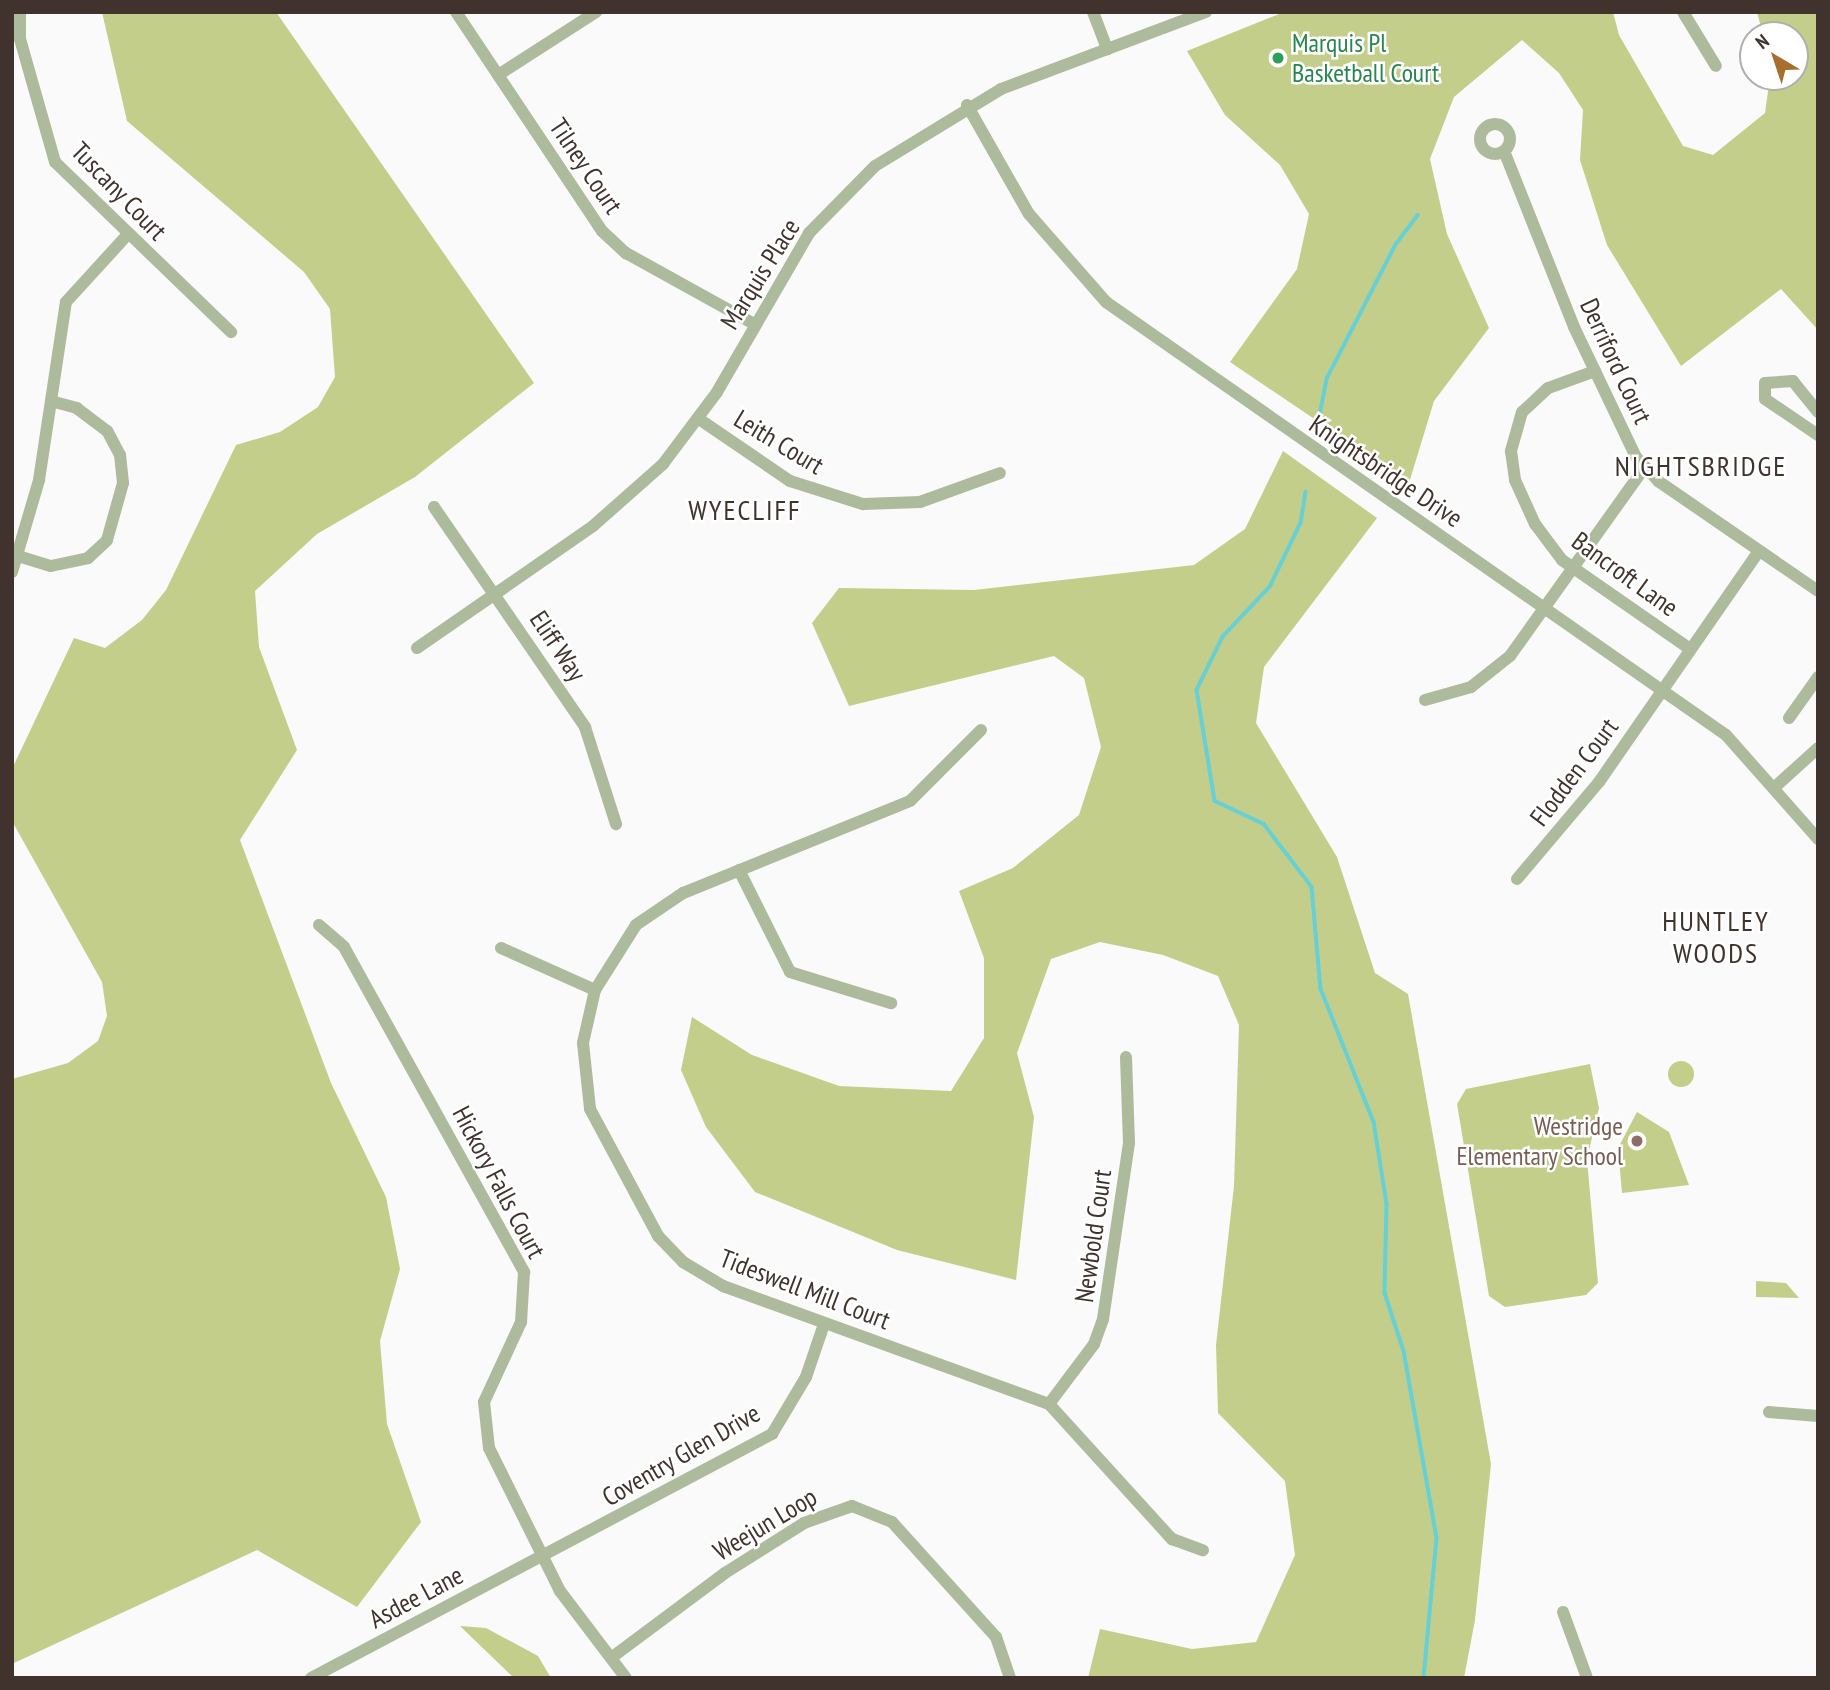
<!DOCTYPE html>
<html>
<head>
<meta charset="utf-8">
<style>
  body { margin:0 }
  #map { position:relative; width:1830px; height:1690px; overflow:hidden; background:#fafafa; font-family:"PT Sans Narrow",sans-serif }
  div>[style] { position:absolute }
  .green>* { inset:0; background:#c3ce8b }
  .round { border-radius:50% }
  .stream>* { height:3.5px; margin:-1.75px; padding:0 1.75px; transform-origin:1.75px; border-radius:1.75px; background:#66d0d4 }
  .street>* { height:12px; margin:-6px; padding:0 6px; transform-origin:6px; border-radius:6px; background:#adba9c }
  .street>.ring { margin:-6px; padding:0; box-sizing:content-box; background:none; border:12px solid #adba9c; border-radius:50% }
  .dots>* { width:19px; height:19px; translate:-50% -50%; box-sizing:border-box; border:4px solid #fff; border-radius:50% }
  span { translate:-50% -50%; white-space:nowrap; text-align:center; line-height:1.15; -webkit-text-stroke:5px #fff; paint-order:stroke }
  .leisure-label { font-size:26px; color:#27864d }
  .left { translate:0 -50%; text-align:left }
  .street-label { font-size:26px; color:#40332d }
  .education-label { font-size:26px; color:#785e54 }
  .right { translate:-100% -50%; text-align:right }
  .neighbourhood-label { font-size:28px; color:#40332d; letter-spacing:2px }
  .frame { position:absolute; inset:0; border:14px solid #40332d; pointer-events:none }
  .north { position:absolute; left:1739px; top:21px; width:70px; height:70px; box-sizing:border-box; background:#fff; border:2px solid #b3adab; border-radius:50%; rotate:321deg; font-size:19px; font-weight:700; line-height:28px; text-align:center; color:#40332d }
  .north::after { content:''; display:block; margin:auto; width:24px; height:32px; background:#a76e2d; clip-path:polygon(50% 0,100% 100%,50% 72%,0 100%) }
</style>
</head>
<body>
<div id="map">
  <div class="green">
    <div style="clip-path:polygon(102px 12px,276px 12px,534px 383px,415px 477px,317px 534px,255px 591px,259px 647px,297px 750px,240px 840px,331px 1083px,386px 1197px,400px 1269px,380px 1341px,387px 1424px,421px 1522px,357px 1607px,257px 1550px,12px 1664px,12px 1079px,68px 1063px,98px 1041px,107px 1016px,102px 982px,12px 821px,12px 769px,74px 638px,105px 648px,142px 620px,166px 590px,236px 445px,280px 432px,318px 407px,335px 377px,330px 309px,304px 272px,127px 121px)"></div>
    <div style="clip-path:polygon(1284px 12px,1613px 12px,1619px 35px,1683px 146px,1713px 155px,1765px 113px,1770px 77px,1795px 77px,1795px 35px,1763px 35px,1757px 12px,1818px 12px,1818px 330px,1781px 289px,1681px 366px,1607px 245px,1580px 160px,1583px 110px,1559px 73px,1522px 40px,1454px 97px,1430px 159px,1447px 234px,1489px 328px,1434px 401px,1409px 483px,1230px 362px,1297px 269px,1309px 214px,1280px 165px,1225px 115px,1187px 51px)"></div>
    <div style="clip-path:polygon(1283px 451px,1377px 518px,1264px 667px,1256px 723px,1337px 857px,1375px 973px,1408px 994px,1491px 1464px,1475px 1620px,1464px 1678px,1088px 1678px,1100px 1629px,1192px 1649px,1256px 1642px,1295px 1555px,1285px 1481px,1218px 1413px,1216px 1345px,1234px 1186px,1239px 1025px,1218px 976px,1163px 955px,1100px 942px,1051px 959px,1017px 1053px,1034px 1117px,1016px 1280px,897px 1250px,755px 1192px,706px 1127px,681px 1070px,692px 1017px,752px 1055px,839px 1086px,951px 1091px,984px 1038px,984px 958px,959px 891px,1013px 868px,1079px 815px,1101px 747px,1084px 678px,1054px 656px,849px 706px,812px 623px,839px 588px,974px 590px,1194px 565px,1245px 529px)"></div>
    <div class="round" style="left:1668px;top:1061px;width:26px;height:26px"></div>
    <div style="clip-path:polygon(1590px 1064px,1599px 1108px,1587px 1159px,1598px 1283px,1586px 1295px,1505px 1307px,1489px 1296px,1457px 1104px,1466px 1089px)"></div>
    <div style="clip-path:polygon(1637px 1112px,1669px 1132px,1689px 1185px,1622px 1193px,1618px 1148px)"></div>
    <div style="clip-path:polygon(1756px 1281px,1786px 1283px,1799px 1298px,1756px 1297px)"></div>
    <div style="clip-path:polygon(460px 1626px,486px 1628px,538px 1656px,551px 1678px,514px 1678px)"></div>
  </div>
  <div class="stream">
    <div style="left:1320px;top:413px;width:36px;rotate:-79deg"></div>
    <div style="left:1327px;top:378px;width:151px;rotate:-62.8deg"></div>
    <div style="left:1396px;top:244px;width:36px;rotate:-53deg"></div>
    <div style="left:1306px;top:492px;width:31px;rotate:99deg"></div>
    <div style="left:1301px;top:523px;width:71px;rotate:115.8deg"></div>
    <div style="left:1270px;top:587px;width:69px;rotate:133.2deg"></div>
    <div style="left:1223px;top:637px;width:59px;rotate:116.1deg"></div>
    <div style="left:1197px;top:690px;width:112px;rotate:80.8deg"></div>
    <div style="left:1215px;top:801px;width:54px;rotate:25.1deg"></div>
    <div style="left:1264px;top:824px;width:79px;rotate:52.7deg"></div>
    <div style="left:1312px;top:887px;width:102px;rotate:85deg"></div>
    <div style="left:1321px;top:989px;width:143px;rotate:68.3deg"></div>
    <div style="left:1374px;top:1122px;width:83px;rotate:81deg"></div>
    <div style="left:1387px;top:1204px;width:89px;rotate:91.3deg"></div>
    <div style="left:1385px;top:1293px;width:61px;rotate:71.9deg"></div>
    <div style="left:1404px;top:1351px;width:190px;rotate:80deg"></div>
    <div style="left:1437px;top:1538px;width:141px;rotate:95.3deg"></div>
  </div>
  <div class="street">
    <div style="left:20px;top:12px;width:27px;rotate:90deg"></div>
    <div style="left:20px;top:39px;width:128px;rotate:74.1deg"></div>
    <div style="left:55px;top:162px;width:245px;rotate:44deg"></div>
    <div style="left:456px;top:12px;width:263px;rotate:56.3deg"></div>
    <div style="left:602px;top:231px;width:33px;rotate:43deg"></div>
    <div style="left:626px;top:253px;width:146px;rotate:29deg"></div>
    <div style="left:1093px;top:12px;width:40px;rotate:69deg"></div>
    <div style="left:1683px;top:12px;width:63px;rotate:58.6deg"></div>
    <div style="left:498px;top:75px;width:117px;rotate:-32.7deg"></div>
    <div style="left:967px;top:105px;width:125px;rotate:60.4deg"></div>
    <div style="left:1029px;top:214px;width:117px;rotate:48.8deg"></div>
    <div style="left:1106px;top:302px;width:756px;rotate:34.93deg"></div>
    <div style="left:1726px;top:735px;width:139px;rotate:48.5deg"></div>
    <div class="ring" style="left:1480px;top:124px;width:18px;height:18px"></div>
    <div style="left:1504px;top:151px;width:189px;rotate:68.3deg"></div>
    <div style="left:1574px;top:327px;width:144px;rotate:64.5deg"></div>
    <div style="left:1636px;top:457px;width:33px;rotate:47deg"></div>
    <div style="left:1658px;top:481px;width:194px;rotate:34.5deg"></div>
    <div style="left:1595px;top:371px;width:50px;rotate:160.1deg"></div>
    <div style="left:1548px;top:388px;width:35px;rotate:137deg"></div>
    <div style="left:1522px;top:412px;width:41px;rotate:105.8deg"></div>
    <div style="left:1511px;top:451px;width:29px;rotate:82deg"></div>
    <div style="left:1515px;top:480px;width:48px;rotate:65.6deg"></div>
    <div style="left:1535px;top:524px;width:45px;rotate:53.1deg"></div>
    <div style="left:1562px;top:560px;width:156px;rotate:34.8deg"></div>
    <div style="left:1818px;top:412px;width:40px;rotate:-129deg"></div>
    <div style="left:1793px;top:381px;width:28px;rotate:176deg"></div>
    <div style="left:1765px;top:383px;width:16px;rotate:90deg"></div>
    <div style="left:1765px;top:399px;width:64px;rotate:34.2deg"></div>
    <div style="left:699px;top:419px;width:110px;rotate:34.3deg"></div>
    <div style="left:790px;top:481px;width:77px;rotate:17.5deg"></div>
    <div style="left:863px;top:504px;width:57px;rotate:-2deg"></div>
    <div style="left:920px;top:502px;width:85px;rotate:-19.9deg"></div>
    <div style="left:434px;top:507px;width:267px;rotate:55.5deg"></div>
    <div style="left:585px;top:727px;width:102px;rotate:72.3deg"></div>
    <div style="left:18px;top:556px;width:34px;rotate:17deg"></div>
    <div style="left:51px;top:566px;width:38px;rotate:-12deg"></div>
    <div style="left:88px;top:558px;width:26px;rotate:-43deg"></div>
    <div style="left:107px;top:540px;width:59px;rotate:-74.3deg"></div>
    <div style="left:123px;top:483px;width:28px;rotate:-96deg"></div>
    <div style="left:120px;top:455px;width:27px;rotate:-118deg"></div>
    <div style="left:107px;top:431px;width:38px;rotate:-143deg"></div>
    <div style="left:77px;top:408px;width:27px;rotate:-165deg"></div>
    <div style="left:12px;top:572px;width:96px;rotate:-73.6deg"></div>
    <div style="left:39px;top:480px;width:180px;rotate:-81.4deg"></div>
    <div style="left:66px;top:302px;width:92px;rotate:-47.6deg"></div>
    <div style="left:417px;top:648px;width:214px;rotate:-34.7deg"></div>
    <div style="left:593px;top:526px;width:94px;rotate:-41.5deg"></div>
    <div style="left:663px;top:464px;width:90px;rotate:-53.1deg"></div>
    <div style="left:717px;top:392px;width:184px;rotate:-59.9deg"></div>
    <div style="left:809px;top:233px;width:94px;rotate:-45.4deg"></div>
    <div style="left:875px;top:166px;width:148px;rotate:-31.4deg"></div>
    <div style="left:1001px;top:89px;width:219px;rotate:-20.6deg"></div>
    <div style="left:1425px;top:700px;width:48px;rotate:-15.8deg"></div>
    <div style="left:1471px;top:687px;width:50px;rotate:-38.5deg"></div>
    <div style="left:1510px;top:656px;width:231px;rotate:-54.5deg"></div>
    <div style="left:1789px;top:718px;width:50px;rotate:-54.7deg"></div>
    <div style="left:981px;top:730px;width:100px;rotate:135deg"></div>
    <div style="left:910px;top:801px;width:245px;rotate:157.9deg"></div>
    <div style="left:683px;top:893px;width:57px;rotate:145.8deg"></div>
    <div style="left:636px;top:925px;width:77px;rotate:122.2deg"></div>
    <div style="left:595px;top:990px;width:54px;rotate:102.8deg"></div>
    <div style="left:583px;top:1043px;width:66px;rotate:83.9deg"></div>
    <div style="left:590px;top:1109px;width:144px;rotate:61.8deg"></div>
    <div style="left:658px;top:1236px;width:36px;rotate:46deg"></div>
    <div style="left:683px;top:1262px;width:47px;rotate:31deg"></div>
    <div style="left:723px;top:1286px;width:347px;rotate:19.9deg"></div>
    <div style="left:1049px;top:1404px;width:183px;rotate:47.7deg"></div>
    <div style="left:1172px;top:1539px;width:33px;rotate:20deg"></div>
    <div style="left:1776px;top:786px;width:57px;rotate:-42.1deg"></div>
    <div style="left:739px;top:870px;width:114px;rotate:63.4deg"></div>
    <div style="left:790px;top:972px;width:106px;rotate:17.1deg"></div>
    <div style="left:1517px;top:879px;width:127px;rotate:-49.8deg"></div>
    <div style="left:1599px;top:782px;width:281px;rotate:-55.3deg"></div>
    <div style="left:319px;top:925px;width:33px;rotate:41deg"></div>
    <div style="left:344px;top:947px;width:372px;rotate:61deg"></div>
    <div style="left:524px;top:1272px;width:50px;rotate:93.4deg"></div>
    <div style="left:521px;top:1322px;width:88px;rotate:114.8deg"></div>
    <div style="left:484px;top:1402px;width:46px;rotate:83.8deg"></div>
    <div style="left:489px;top:1448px;width:160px;rotate:63.6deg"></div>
    <div style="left:560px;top:1591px;width:109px;rotate:52.8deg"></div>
    <div style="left:501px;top:948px;width:103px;rotate:24.1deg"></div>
    <div style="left:1049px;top:1404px;width:75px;rotate:-53.1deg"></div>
    <div style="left:1094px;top:1344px;width:27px;rotate:-70deg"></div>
    <div style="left:1103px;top:1319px;width:178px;rotate:-81.6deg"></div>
    <div style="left:1129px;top:1143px;width:86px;rotate:-92deg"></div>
    <div style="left:1769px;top:1412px;width:49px;rotate:4.7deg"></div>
    <div style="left:1563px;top:1612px;width:70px;rotate:70deg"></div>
    <div style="left:611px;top:1658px;width:142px;rotate:-36.7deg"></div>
    <div style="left:725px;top:1573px;width:93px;rotate:-32.3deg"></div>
    <div style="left:804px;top:1523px;width:51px;rotate:-19.5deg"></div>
    <div style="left:852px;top:1506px;width:43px;rotate:21.8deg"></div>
    <div style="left:892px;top:1522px;width:155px;rotate:47.9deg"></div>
    <div style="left:996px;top:1637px;width:43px;rotate:71.1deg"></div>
    <div style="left:311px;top:1678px;width:522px;rotate:-27.89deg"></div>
    <div style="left:772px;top:1434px;width:66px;rotate:-59.2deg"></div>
    <div style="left:806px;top:1377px;width:56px;rotate:-71.2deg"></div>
  </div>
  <div class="dots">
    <div style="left:1278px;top:58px;background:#2e9e5b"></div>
    <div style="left:1637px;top:1141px;background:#8d6e63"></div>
  </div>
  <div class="leisure-label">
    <span class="left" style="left:1292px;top:58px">Marquis Pl<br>Basketball Court</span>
  </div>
  <div class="street-label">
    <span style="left:586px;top:166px;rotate:56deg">Tilney Court</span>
    <span style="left:119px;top:191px;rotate:46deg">Tuscany Court</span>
    <span style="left:760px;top:274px;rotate:-58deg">Marquis Place</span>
    <span style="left:1616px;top:361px;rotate:65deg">Derriford Court</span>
    <span style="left:779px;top:442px;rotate:31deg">Leith Court</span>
    <span style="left:1386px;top:471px;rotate:34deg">Knightsbridge Drive</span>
    <span style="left:1625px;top:574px;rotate:36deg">Bancroft Lane</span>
    <span style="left:558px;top:646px;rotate:56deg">Eliff Way</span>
    <span style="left:1574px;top:772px;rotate:-53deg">Flodden Court</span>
    <span style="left:499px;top:1182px;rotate:62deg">Hickory Falls Court</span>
    <span style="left:1093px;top:1236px;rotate:-82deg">Newbold Court</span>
    <span style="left:805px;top:1289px;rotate:21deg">Tideswell Mill Court</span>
    <span style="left:681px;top:1455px;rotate:-30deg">Coventry Glen Drive</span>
    <span style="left:765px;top:1524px;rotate:-31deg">Weejun Loop</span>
    <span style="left:416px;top:1597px;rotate:-28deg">Asdee Lane</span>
  </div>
  <div class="education-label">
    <span class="right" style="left:1623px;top:1141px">Westridge<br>Elementary School</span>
  </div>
  <div class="neighbourhood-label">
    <span style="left:1701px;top:466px">NIGHTSBRIDGE</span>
    <span style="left:745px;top:510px">WYECLIFF</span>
    <span style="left:1716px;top:937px">HUNTLEY<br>WOODS</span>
  </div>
  <div class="frame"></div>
  <div class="north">N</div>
</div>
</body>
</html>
